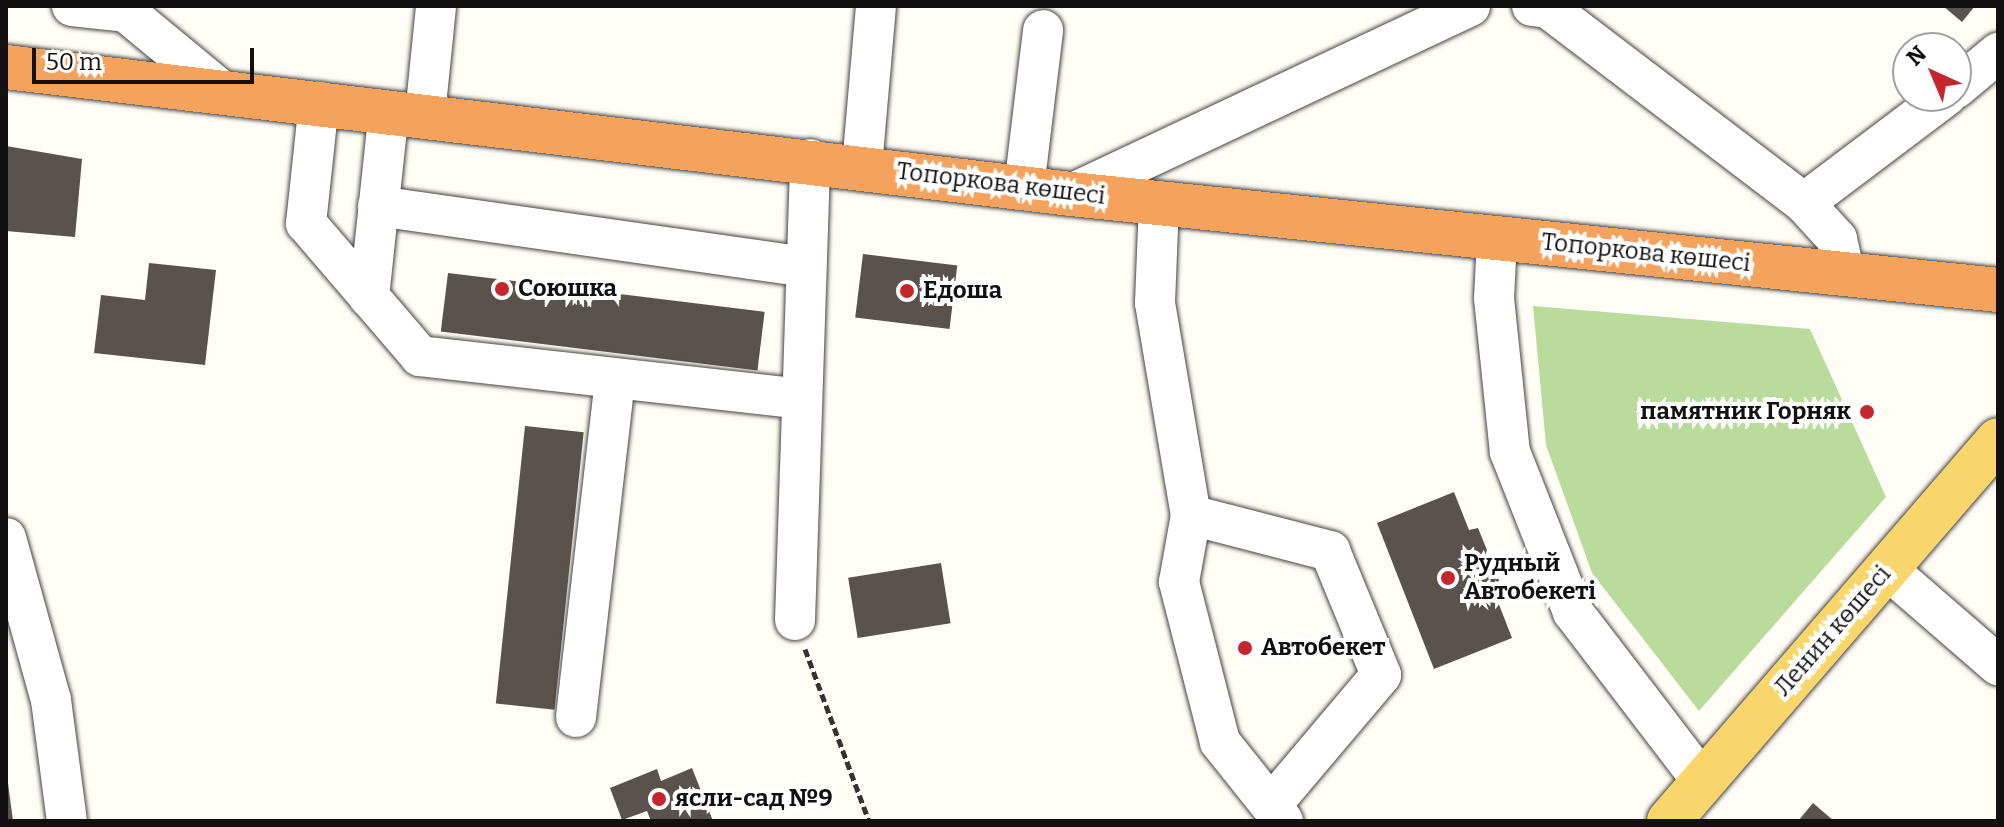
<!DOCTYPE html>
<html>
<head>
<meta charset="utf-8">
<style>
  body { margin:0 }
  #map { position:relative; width:2004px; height:827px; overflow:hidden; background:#fffdf5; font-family:Bitter,serif }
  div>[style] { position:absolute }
  .forest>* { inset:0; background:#b9dc9c }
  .building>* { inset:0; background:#5a524d; transform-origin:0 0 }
  .path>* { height:5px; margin-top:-2.5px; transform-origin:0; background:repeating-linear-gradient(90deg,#333 0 8px,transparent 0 12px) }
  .roads { filter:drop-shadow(0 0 2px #444) drop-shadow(0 0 2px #444) }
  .minor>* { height:40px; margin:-20px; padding:0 20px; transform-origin:20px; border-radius:20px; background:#fff }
  .major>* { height:44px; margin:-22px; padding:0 22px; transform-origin:22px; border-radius:22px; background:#f9d66b }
  .highway>* { height:44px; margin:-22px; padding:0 22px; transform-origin:22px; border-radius:22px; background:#f5a25d }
  .dots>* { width:22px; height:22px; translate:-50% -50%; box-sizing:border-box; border:4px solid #fff; border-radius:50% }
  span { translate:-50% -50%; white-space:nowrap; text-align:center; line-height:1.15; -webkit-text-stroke:8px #fff; paint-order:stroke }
  .street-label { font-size:24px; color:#111 }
  .poi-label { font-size:24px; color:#111; font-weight:700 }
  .left { translate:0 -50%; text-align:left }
  .right { translate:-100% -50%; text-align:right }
  .frame { position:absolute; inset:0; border:8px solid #111; pointer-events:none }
  .north { position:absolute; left:1892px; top:32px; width:80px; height:80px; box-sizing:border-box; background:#fff; border:2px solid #a0a0a0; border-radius:50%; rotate:316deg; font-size:22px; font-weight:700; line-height:32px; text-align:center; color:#111 }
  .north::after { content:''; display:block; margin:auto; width:28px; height:36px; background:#c4262e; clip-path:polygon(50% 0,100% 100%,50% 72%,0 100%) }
  .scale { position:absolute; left:32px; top:48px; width:222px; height:36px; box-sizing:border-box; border:4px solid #111; border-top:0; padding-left:10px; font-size:24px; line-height:28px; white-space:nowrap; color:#111; -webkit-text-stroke:6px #fff; paint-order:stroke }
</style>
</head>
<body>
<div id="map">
  <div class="forest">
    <div style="clip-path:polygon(1533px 306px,1810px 329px,1886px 497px,1699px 711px,1592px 573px,1546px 445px)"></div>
  </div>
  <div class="building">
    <div style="clip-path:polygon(1943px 6px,1975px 6px,1962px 22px)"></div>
    <div style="clip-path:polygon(6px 146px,82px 159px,75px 237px,6px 231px)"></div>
    <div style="left:863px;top:254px;width:95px;height:64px;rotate:7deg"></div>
    <div style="clip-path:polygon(149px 263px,216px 270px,205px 365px,94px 353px,101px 295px,145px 300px)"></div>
    <div style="left:448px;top:273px;width:319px;height:59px;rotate:7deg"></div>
    <div style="left:525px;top:426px;width:59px;height:279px;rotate:6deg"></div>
    <div style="clip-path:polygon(1454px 492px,1469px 530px,1478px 528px,1507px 599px,1498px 602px,1512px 638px,1434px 669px,1377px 523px)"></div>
    <div style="left:941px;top:563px;width:61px;height:94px;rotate:81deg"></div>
    <div style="clip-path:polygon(692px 768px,713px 821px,651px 821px,647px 811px,622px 820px,610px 788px,657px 769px,661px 781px)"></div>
    <div style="clip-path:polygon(8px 783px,13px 821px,6px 821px)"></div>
    <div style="clip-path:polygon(1813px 803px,1834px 821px,1798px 821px)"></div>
  </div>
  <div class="path">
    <div style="left:805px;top:649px;width:184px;rotate:69.6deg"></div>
  </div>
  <div class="roads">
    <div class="minor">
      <div style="left:72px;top:6px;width:54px;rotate:6.3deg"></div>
      <div style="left:126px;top:12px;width:124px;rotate:39.5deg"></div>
      <div style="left:1532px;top:6px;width:16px;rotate:7deg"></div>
      <div style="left:1548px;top:8px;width:322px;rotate:37.3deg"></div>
      <div style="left:1804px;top:203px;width:49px;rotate:47.5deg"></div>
      <div style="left:1837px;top:239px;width:34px;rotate:78deg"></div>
      <div style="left:1956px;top:88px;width:55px;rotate:-39.8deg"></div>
      <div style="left:319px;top:102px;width:122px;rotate:96.1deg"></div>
      <div style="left:306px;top:223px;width:175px;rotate:49.4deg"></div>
      <div style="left:420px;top:356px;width:384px;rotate:6.4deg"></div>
      <div style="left:425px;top:115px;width:110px;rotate:-84.2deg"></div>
      <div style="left:862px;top:166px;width:161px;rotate:-85deg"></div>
      <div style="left:1024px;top:188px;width:159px;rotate:-83.1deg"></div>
      <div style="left:1071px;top:194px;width:441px;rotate:-25.2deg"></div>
      <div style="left:1159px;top:203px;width:100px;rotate:92.3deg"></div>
      <div style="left:1155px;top:303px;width:215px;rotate:80.4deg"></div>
      <div style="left:1191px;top:515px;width:68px;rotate:100.2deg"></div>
      <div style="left:1179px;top:582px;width:165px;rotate:75.6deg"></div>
      <div style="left:1220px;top:742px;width:101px;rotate:51.4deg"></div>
      <div style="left:1804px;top:203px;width:178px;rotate:-37deg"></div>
      <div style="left:378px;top:206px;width:432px;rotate:8.1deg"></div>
      <div style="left:1497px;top:239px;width:59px;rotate:92.9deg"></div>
      <div style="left:1494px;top:298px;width:155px;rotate:84.1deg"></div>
      <div style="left:1510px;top:452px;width:172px;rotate:68.5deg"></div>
      <div style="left:1573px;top:612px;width:214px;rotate:52.6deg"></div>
      <div style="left:369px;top:297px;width:187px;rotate:-83.9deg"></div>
      <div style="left:1191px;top:515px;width:144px;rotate:14.5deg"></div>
      <div style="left:1330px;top:551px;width:134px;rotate:67.6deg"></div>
      <div style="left:1381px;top:675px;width:170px;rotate:130.2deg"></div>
      <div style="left:6px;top:538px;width:168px;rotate:74.5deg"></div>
      <div style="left:51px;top:700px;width:122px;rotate:82.5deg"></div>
      <div style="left:1887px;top:569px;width:147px;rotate:40.9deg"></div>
      <div style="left:795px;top:620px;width:461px;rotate:-88.1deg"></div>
      <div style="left:576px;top:717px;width:340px;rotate:-83.4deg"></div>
    </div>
    <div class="major">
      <div style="left:1669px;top:821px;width:503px;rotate:-49.19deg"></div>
    </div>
    <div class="highway">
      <div style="left:6px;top:67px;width:1073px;rotate:6.8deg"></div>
      <div style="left:1071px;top:194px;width:932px;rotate:5.91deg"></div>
    </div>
  </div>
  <div class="dots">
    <div style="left:502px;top:289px;background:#c4262e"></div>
    <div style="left:907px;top:291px;background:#c4262e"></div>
    <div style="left:1867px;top:412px;background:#c4262e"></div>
    <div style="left:1448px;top:578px;background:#c4262e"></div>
    <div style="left:1245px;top:648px;background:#c4262e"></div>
    <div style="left:659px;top:799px;background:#c4262e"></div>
  </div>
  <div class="street-label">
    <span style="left:1001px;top:184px;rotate:7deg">Топоркова көшесі</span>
    <span style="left:1646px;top:253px;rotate:6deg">Топоркова көшесі</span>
    <span style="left:1833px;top:631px;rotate:-49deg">Ленин көшесі</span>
  </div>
  <div class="poi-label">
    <span class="left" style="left:518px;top:289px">Союшка</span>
    <span class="left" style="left:923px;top:291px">Едоша</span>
    <span class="right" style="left:1851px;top:412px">памятник Горняк</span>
    <span class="left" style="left:1464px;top:578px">Рудный<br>Автобекеті</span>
    <span class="left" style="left:1261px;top:648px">Автобекет</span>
    <span class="left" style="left:675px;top:799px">ясли-сад №9</span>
  </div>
  <div class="frame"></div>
  <div class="north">N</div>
  <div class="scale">50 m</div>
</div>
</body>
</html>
